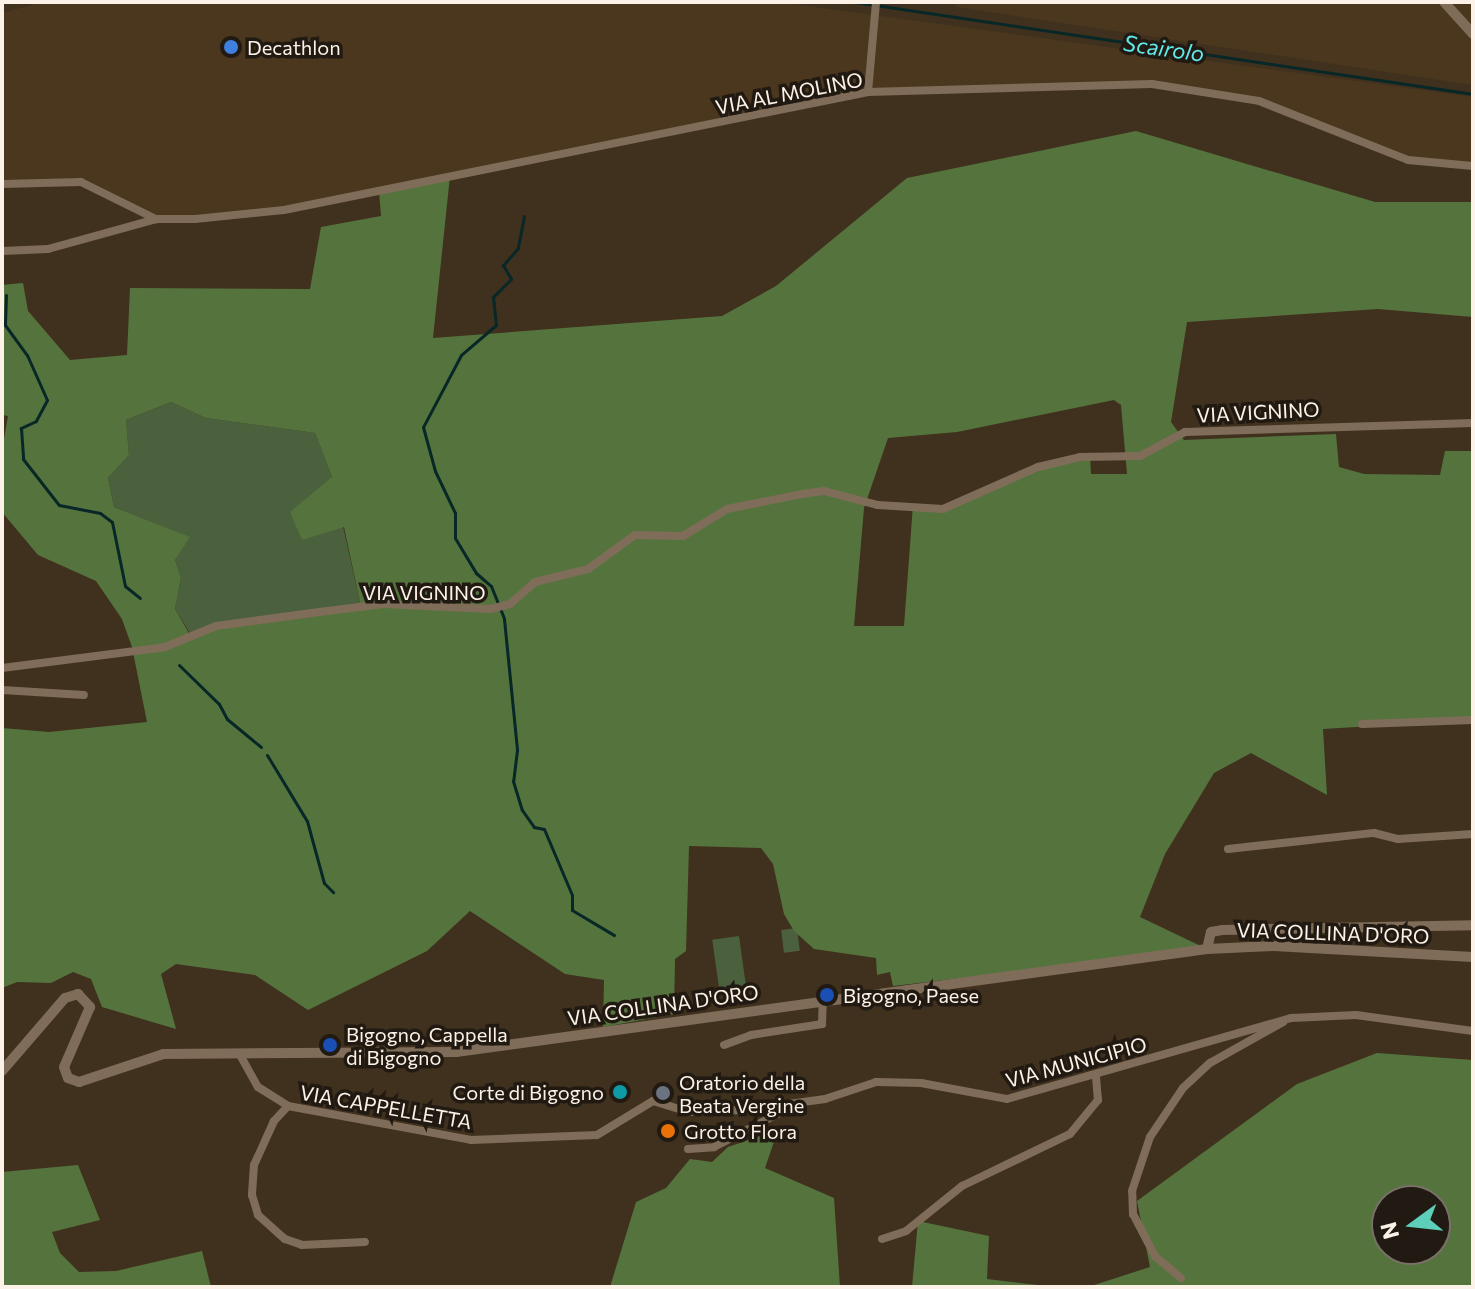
<!DOCTYPE html>
<html>
<head>
<meta charset="utf-8">
<style>
  body { margin:0 }
  #map { position:relative; width:1475px; height:1289px; overflow:hidden; background:#40311e; font-family:Commissioner,sans-serif }
  div>[style] { position:absolute }
  .built>* { inset:0; background:#4b371e }
  .green>* { inset:0; background:#4b603c; transform-origin:0 0 }
  .forest>* { inset:0; background:#55743d }
  .stream>* { height:3px; margin:-1.5px; padding:0 1.5px; transform-origin:1.5px; border-radius:1.5px; background:#082727 }
  .minor>* { height:8px; margin:-4px; padding:0 4px; transform-origin:4px; border-radius:4px; background:#7f6d59 }
  .tertiary>* { height:10px; margin:-5px; padding:0 5px; transform-origin:5px; border-radius:5px; background:#7f6d59 }
  .dots>* { width:22px; height:22px; translate:-50% -50%; box-sizing:border-box; border:4px solid #211a12; border-radius:50% }
  span { translate:-50% -50%; white-space:nowrap; text-align:center; line-height:1.15; -webkit-text-stroke:7px #211a12; paint-order:stroke }
  .poi-label { font-size:20px; color:#fdf2e7 }
  .left { translate:0 -50%; text-align:left }
  .right { translate:-100% -50%; text-align:right }
  .street-label { font-size:20px; color:#fdf2e7 }
  .water-label { font-size:22px; color:#62ebeb; font-style:italic }
  .frame { position:absolute; inset:0; border:4px solid #fdf2e7; pointer-events:none }
  .north { position:absolute; left:1371px; top:1185px; width:80px; height:80px; box-sizing:border-box; background:#211a12; border:2px solid #797067; border-radius:50%; rotate:255deg; font-size:22px; font-weight:700; line-height:32px; text-align:center; color:#fdf2e7 }
  .north::after { content:''; display:block; margin:auto; width:28px; height:36px; background:#5dceb9; clip-path:polygon(50% 0,100% 100%,50% 72%,0 100%) }
</style>
</head>
<body>
<div id="map">
  <div class="built">
    <div style="clip-path:polygon(42px 2px,779px 2px,1473px 97px,1473px 166px,1391px 154px,1284px 109px,1152px 84px,868px 92px,328px 201px,156px 219px,81px 182px,2px 184px,2px 13px)"></div>
    <div style="clip-path:polygon(954px 2px,1473px 2px,1473px 85px,956px 7px)"></div>
  </div>
  <div class="green">
    <div style="clip-path:polygon(171px 402px,206px 418px,315px 433px,332px 477px,361px 607px,191px 635px,175px 609px,181px 578px,175px 560px,189px 537px,114px 507px,108px 478px,129px 455px,126px 420px)"></div>
    <div style="left:797px;top:928px;width:23px;height:16px;rotate:83deg"></div>
    <div style="left:739px;top:936px;width:53px;height:27px;rotate:82deg"></div>
  </div>
  <div class="forest">
    <div style="clip-path:polygon(evenodd,1136px 131px,1375px 202px,1473px 202px,1473px 317px,1378px 309px,1187px 322px,1171px 422px,1184px 440px,1336px 434px,1339px 467px,1364px 474px,1440px 475px,1445px 451px,1473px 451px,1473px 720px,1323px 729px,1327px 795px,1251px 753px,1214px 773px,1165px 854px,1140px 917px,1207px 949px,893px 986px,890px 972px,877px 975px,876px 958px,814px 949px,794px 931px,784px 914px,773px 864px,761px 848px,689px 846px,686px 951px,675px 959px,674px 1014px,603px 1027px,604px 980px,565px 974px,470px 911px,427px 951px,308px 1010px,255px 975px,176px 964px,161px 974px,176px 1029px,102px 1007px,91px 979px,73px 972px,51px 983px,17px 982px,2px 988px,2px 728px,49px 732px,147px 722px,132px 647px,122px 619px,96px 581px,38px 555px,2px 512px,2px 450px,8px 416px,2px 415px,2px 285px,23px 283px,28px 311px,70px 360px,127px 355px,130px 288px,310px 289px,321px 227px,381px 216px,379px 191px,450px 176px,433px 338px,722px 316px,776px 286px,907px 178px,1136px 131px,1114px 400px,1121px 405px,1127px 474px,1091px 474px,1090px 456px,1038px 467px,943px 509px,913px 505px,904px 626px,854px 626px,864px 508px,888px 438px,957px 432px,1114px 400px,1136px 131px,171px 402px,206px 418px,315px 433px,332px 477px,290px 512px,302px 540px,344px 527px,361px 607px,216px 626px,190px 635px,175px 609px,181px 578px,175px 560px,190px 537px,114px 507px,108px 478px,129px 455px,126px 420px,171px 402px)"></div>
    <div style="clip-path:polygon(evenodd,1377px 1053px,1473px 1060px,1473px 1287px,1088px 1287px,1150px 1267px,1137px 1201px,1297px 1084px,1377px 1053px,1387px 1201px,1435px 1201px,1435px 1249px,1387px 1249px,1387px 1201px)"></div>
    <div style="clip-path:polygon(778px 1130px,765px 1168px,834px 1198px,840px 1287px,610px 1287px,636px 1202px,666px 1188px,690px 1159px,712px 1162px,728px 1147px)"></div>
    <div style="clip-path:polygon(78px 1165px,100px 1220px,52px 1232px,60px 1253px,79px 1272px,116px 1271px,202px 1251px,211px 1287px,2px 1287px,2px 1172px)"></div>
    <div style="clip-path:polygon(918px 1221px,989px 1236px,987px 1279px,1055px 1287px,912px 1287px)"></div>
  </div>
  <div class="stream">
    <div style="left:855px;top:2px;width:625px;rotate:8.47deg"></div>
    <div style="left:524px;top:216px;width:33px;rotate:101deg"></div>
    <div style="left:518px;top:248px;width:23px;rotate:131deg"></div>
    <div style="left:503px;top:265px;width:16px;rotate:60deg"></div>
    <div style="left:511px;top:279px;width:25px;rotate:135deg"></div>
    <div style="left:493px;top:297px;width:28px;rotate:84deg"></div>
    <div style="left:496px;top:325px;width:46px;rotate:139.4deg"></div>
    <div style="left:461px;top:355px;width:81px;rotate:117.8deg"></div>
    <div style="left:423px;top:427px;width:46px;rotate:74.7deg"></div>
    <div style="left:435px;top:471px;width:47px;rotate:64.5deg"></div>
    <div style="left:455px;top:513px;width:25px;rotate:90deg"></div>
    <div style="left:455px;top:538px;width:41px;rotate:59deg"></div>
    <div style="left:476px;top:573px;width:20px;rotate:41deg"></div>
    <div style="left:491px;top:586px;width:35px;rotate:68deg"></div>
    <div style="left:504px;top:619px;width:132px;rotate:84.3deg"></div>
    <div style="left:517px;top:750px;width:31px;rotate:97deg"></div>
    <div style="left:513px;top:781px;width:30px;rotate:73deg"></div>
    <div style="left:522px;top:810px;width:21px;rotate:55deg"></div>
    <div style="left:534px;top:827px;width:10px;rotate:11deg"></div>
    <div style="left:544px;top:829px;width:72px;rotate:67deg"></div>
    <div style="left:572px;top:895px;width:15px;rotate:90deg"></div>
    <div style="left:572px;top:910px;width:49px;rotate:30.8deg"></div>
    <div style="left:6px;top:295px;width:30px;rotate:92deg"></div>
    <div style="left:5px;top:325px;width:37px;rotate:54deg"></div>
    <div style="left:27px;top:355px;width:49px;rotate:66deg"></div>
    <div style="left:47px;top:400px;width:24px;rotate:118deg"></div>
    <div style="left:36px;top:421px;width:17px;rotate:155deg"></div>
    <div style="left:21px;top:428px;width:31px;rotate:86deg"></div>
    <div style="left:23px;top:459px;width:58px;rotate:52deg"></div>
    <div style="left:59px;top:505px;width:42px;rotate:11deg"></div>
    <div style="left:100px;top:513px;width:15px;rotate:37deg"></div>
    <div style="left:112px;top:522px;width:65px;rotate:78.5deg"></div>
    <div style="left:125px;top:586px;width:19px;rotate:39deg"></div>
    <div style="left:179px;top:665px;width:56px;rotate:44.3deg"></div>
    <div style="left:219px;top:704px;width:17px;rotate:62deg"></div>
    <div style="left:227px;top:719px;width:44px;rotate:39.5deg"></div>
    <div style="left:267px;top:755px;width:77px;rotate:58.8deg"></div>
    <div style="left:307px;top:821px;width:64px;rotate:74.7deg"></div>
    <div style="left:324px;top:883px;width:13px;rotate:45deg"></div>
  </div>
  <div class="minor">
    <div style="left:868px;top:92px;width:90px;rotate:-84.9deg"></div>
    <div style="left:2px;top:184px;width:79px;rotate:-1.5deg"></div>
    <div style="left:81px;top:182px;width:84px;rotate:26.3deg"></div>
    <div style="left:156px;top:219px;width:39px"></div>
    <div style="left:195px;top:219px;width:89px;rotate:-5.8deg"></div>
    <div style="left:284px;top:210px;width:596px;rotate:-11.42deg"></div>
    <div style="left:868px;top:92px;width:284px;rotate:-1.6deg"></div>
    <div style="left:1152px;top:84px;width:108px;rotate:9deg"></div>
    <div style="left:1259px;top:101px;width:160px;rotate:21.6deg"></div>
    <div style="left:1408px;top:160px;width:65px;rotate:5.3deg"></div>
    <div style="left:2px;top:251px;width:46px;rotate:-2.5deg"></div>
    <div style="left:48px;top:249px;width:112px;rotate:-15.5deg"></div>
    <div style="left:2px;top:668px;width:164px;rotate:-7.3deg"></div>
    <div style="left:165px;top:647px;width:55px;rotate:-22.4deg"></div>
    <div style="left:216px;top:626px;width:104px;rotate:-7.7deg"></div>
    <div style="left:319px;top:612px;width:65px;rotate:-7deg"></div>
    <div style="left:384px;top:604px;width:106px;rotate:2.7deg"></div>
    <div style="left:490px;top:609px;width:21px;rotate:-14deg"></div>
    <div style="left:510px;top:604px;width:33px;rotate:-41deg"></div>
    <div style="left:535px;top:582px;width:55px;rotate:-13.8deg"></div>
    <div style="left:588px;top:569px;width:58px;rotate:-35.9deg"></div>
    <div style="left:635px;top:535px;width:48px;rotate:1.2deg"></div>
    <div style="left:683px;top:536px;width:52px;rotate:-31.5deg"></div>
    <div style="left:727px;top:509px;width:76px;rotate:-11.3deg"></div>
    <div style="left:802px;top:494px;width:22px;rotate:-8deg"></div>
    <div style="left:824px;top:491px;width:56px;rotate:14.5deg"></div>
    <div style="left:878px;top:505px;width:65px;rotate:3.5deg"></div>
    <div style="left:943px;top:509px;width:104px;rotate:-23.9deg"></div>
    <div style="left:1038px;top:467px;width:43px;rotate:-13.4deg"></div>
    <div style="left:1080px;top:457px;width:60px;rotate:-1deg"></div>
    <div style="left:1140px;top:456px;width:51px;rotate:-28.1deg"></div>
    <div style="left:1185px;top:432px;width:288px;rotate:-1.8deg"></div>
    <div style="left:2px;top:690px;width:82px;rotate:3.5deg"></div>
    <div style="left:1362px;top:724px;width:111px;rotate:-2.1deg"></div>
    <div style="left:1228px;top:849px;width:147px;rotate:-6.3deg"></div>
    <div style="left:1374px;top:833px;width:25px;rotate:14deg"></div>
    <div style="left:1398px;top:839px;width:75px;rotate:-3.8deg"></div>
    <div style="left:724px;top:1045px;width:29px;rotate:-20deg"></div>
    <div style="left:751px;top:1035px;width:72px;rotate:-8.8deg"></div>
    <div style="left:822px;top:1024px;width:23px;rotate:-88deg"></div>
    <div style="left:239px;top:1053px;width:39px;rotate:61deg"></div>
    <div style="left:258px;top:1087px;width:36px;rotate:32deg"></div>
    <div style="left:288px;top:1106px;width:186px;rotate:10.5deg"></div>
    <div style="left:471px;top:1140px;width:126px;rotate:-2.3deg"></div>
    <div style="left:597px;top:1135px;width:66px;rotate:-31.3deg"></div>
    <div style="left:653px;top:1101px;width:37px;rotate:17deg"></div>
    <div style="left:688px;top:1112px;width:56px;rotate:-2deg"></div>
    <div style="left:744px;top:1110px;width:82px;rotate:-7.7deg"></div>
    <div style="left:825px;top:1099px;width:54px;rotate:-18.4deg"></div>
    <div style="left:876px;top:1082px;width:45px;rotate:1.3deg"></div>
    <div style="left:921px;top:1083px;width:87px;rotate:10.5deg"></div>
    <div style="left:1007px;top:1099px;width:295px;rotate:-15.9deg"></div>
    <div style="left:1291px;top:1018px;width:65px;rotate:-2.6deg"></div>
    <div style="left:1356px;top:1015px;width:118px;rotate:7.8deg"></div>
    <div style="left:288px;top:1106px;width:21px;rotate:133deg"></div>
    <div style="left:274px;top:1121px;width:48px;rotate:114.4deg"></div>
    <div style="left:254px;top:1165px;width:30px;rotate:94deg"></div>
    <div style="left:252px;top:1195px;width:21px;rotate:73deg"></div>
    <div style="left:258px;top:1215px;width:36px;rotate:42deg"></div>
    <div style="left:285px;top:1239px;width:18px;rotate:19deg"></div>
    <div style="left:302px;top:1245px;width:63px;rotate:-2.7deg"></div>
    <div style="left:688px;top:1149px;width:26px;rotate:-4deg"></div>
    <div style="left:714px;top:1147px;width:91px;rotate:-27.4deg"></div>
    <div style="left:882px;top:1239px;width:25px;rotate:-18deg"></div>
    <div style="left:906px;top:1231px;width:72px;rotate:-38.8deg"></div>
    <div style="left:962px;top:1186px;width:120px;rotate:-25.7deg"></div>
    <div style="left:1070px;top:1134px;width:44px;rotate:-50.5deg"></div>
    <div style="left:1098px;top:1100px;width:25px;rotate:-95deg"></div>
    <div style="left:1181px;top:1278px;width:34px;rotate:-140deg"></div>
    <div style="left:1155px;top:1256px;width:47px;rotate:-117.6deg"></div>
    <div style="left:1133px;top:1214px;width:23px;rotate:-92deg"></div>
    <div style="left:1132px;top:1191px;width:57px;rotate:-71.6deg"></div>
    <div style="left:1150px;top:1137px;width:59px;rotate:-56deg"></div>
    <div style="left:1183px;top:1088px;width:37px;rotate:-43deg"></div>
    <div style="left:1210px;top:1063px;width:84px;rotate:-29.3deg"></div>
  </div>
  <div class="tertiary">
    <div style="left:1444px;top:2px;width:43px;rotate:47.8deg"></div>
    <div style="left:1207px;top:949px;width:17px;rotate:-77deg"></div>
    <div style="left:1211px;top:932px;width:11px;rotate:-10deg"></div>
    <div style="left:1222px;top:930px;width:251px;rotate:-1.1deg"></div>
    <div style="left:2px;top:1071px;width:96px;rotate:-49.2deg"></div>
    <div style="left:65px;top:998px;width:14px;rotate:-17deg"></div>
    <div style="left:78px;top:994px;width:18px;rotate:47deg"></div>
    <div style="left:90px;top:1007px;width:65px;rotate:113.4deg"></div>
    <div style="left:64px;top:1067px;width:12px;rotate:70deg"></div>
    <div style="left:68px;top:1078px;width:12px;rotate:20deg"></div>
    <div style="left:79px;top:1082px;width:89px;rotate:-18.4deg"></div>
    <div style="left:163px;top:1054px;width:293px;rotate:-0.4deg"></div>
    <div style="left:456px;top:1052px;width:758px;rotate:-7.81deg"></div>
    <div style="left:1207px;top:949px;width:67px;rotate:-2.6deg"></div>
    <div style="left:1274px;top:946px;width:199px;rotate:3.2deg"></div>
  </div>
  <div class="dots">
    <div style="left:231px;top:47px;background:#3f7fe0"></div>
    <div style="left:827px;top:995px;background:#1a4fb4"></div>
    <div style="left:330px;top:1045px;background:#1a4fb4"></div>
    <div style="left:620px;top:1092px;background:#0f9aa8"></div>
    <div style="left:663px;top:1093px;background:#6b7280"></div>
    <div style="left:668px;top:1131px;background:#e8710a"></div>
  </div>
  <div class="poi-label">
    <span class="left" style="left:247px;top:47px">Decathlon</span>
    <span class="left" style="left:843px;top:995px">Bigogno, Paese</span>
    <span class="left" style="left:346px;top:1046px">Bigogno, Cappella<br>di Bigogno</span>
    <span class="left" style="left:679px;top:1094px">Oratorio della<br>Beata Vergine</span>
    <span class="right" style="left:604px;top:1092px">Corte di Bigogno</span>
    <span class="left" style="left:684px;top:1131px">Grotto Flora</span>
  </div>
  <div class="street-label">
    <span style="left:789px;top:93px;rotate:-11deg">VIA AL MOLINO</span>
    <span style="left:1258px;top:412px;rotate:-3deg">VIA VIGNINO</span>
    <span style="left:424px;top:592px">VIA VIGNINO</span>
    <span style="left:1333px;top:933px;rotate:2deg">VIA COLLINA D'ORO</span>
    <span style="left:663px;top:1005px;rotate:-8deg">VIA COLLINA D'ORO</span>
    <span style="left:1076px;top:1062px;rotate:-15deg">VIA MUNICIPIO</span>
    <span style="left:386px;top:1107px;rotate:10deg">VIA CAPPELLETTA</span>
  </div>
  <div class="water-label">
    <span style="left:1164px;top:48px;rotate:8deg">Scairolo</span>
  </div>
  <div class="frame"></div>
  <div class="north">N</div>
</div>
</body>
</html>
